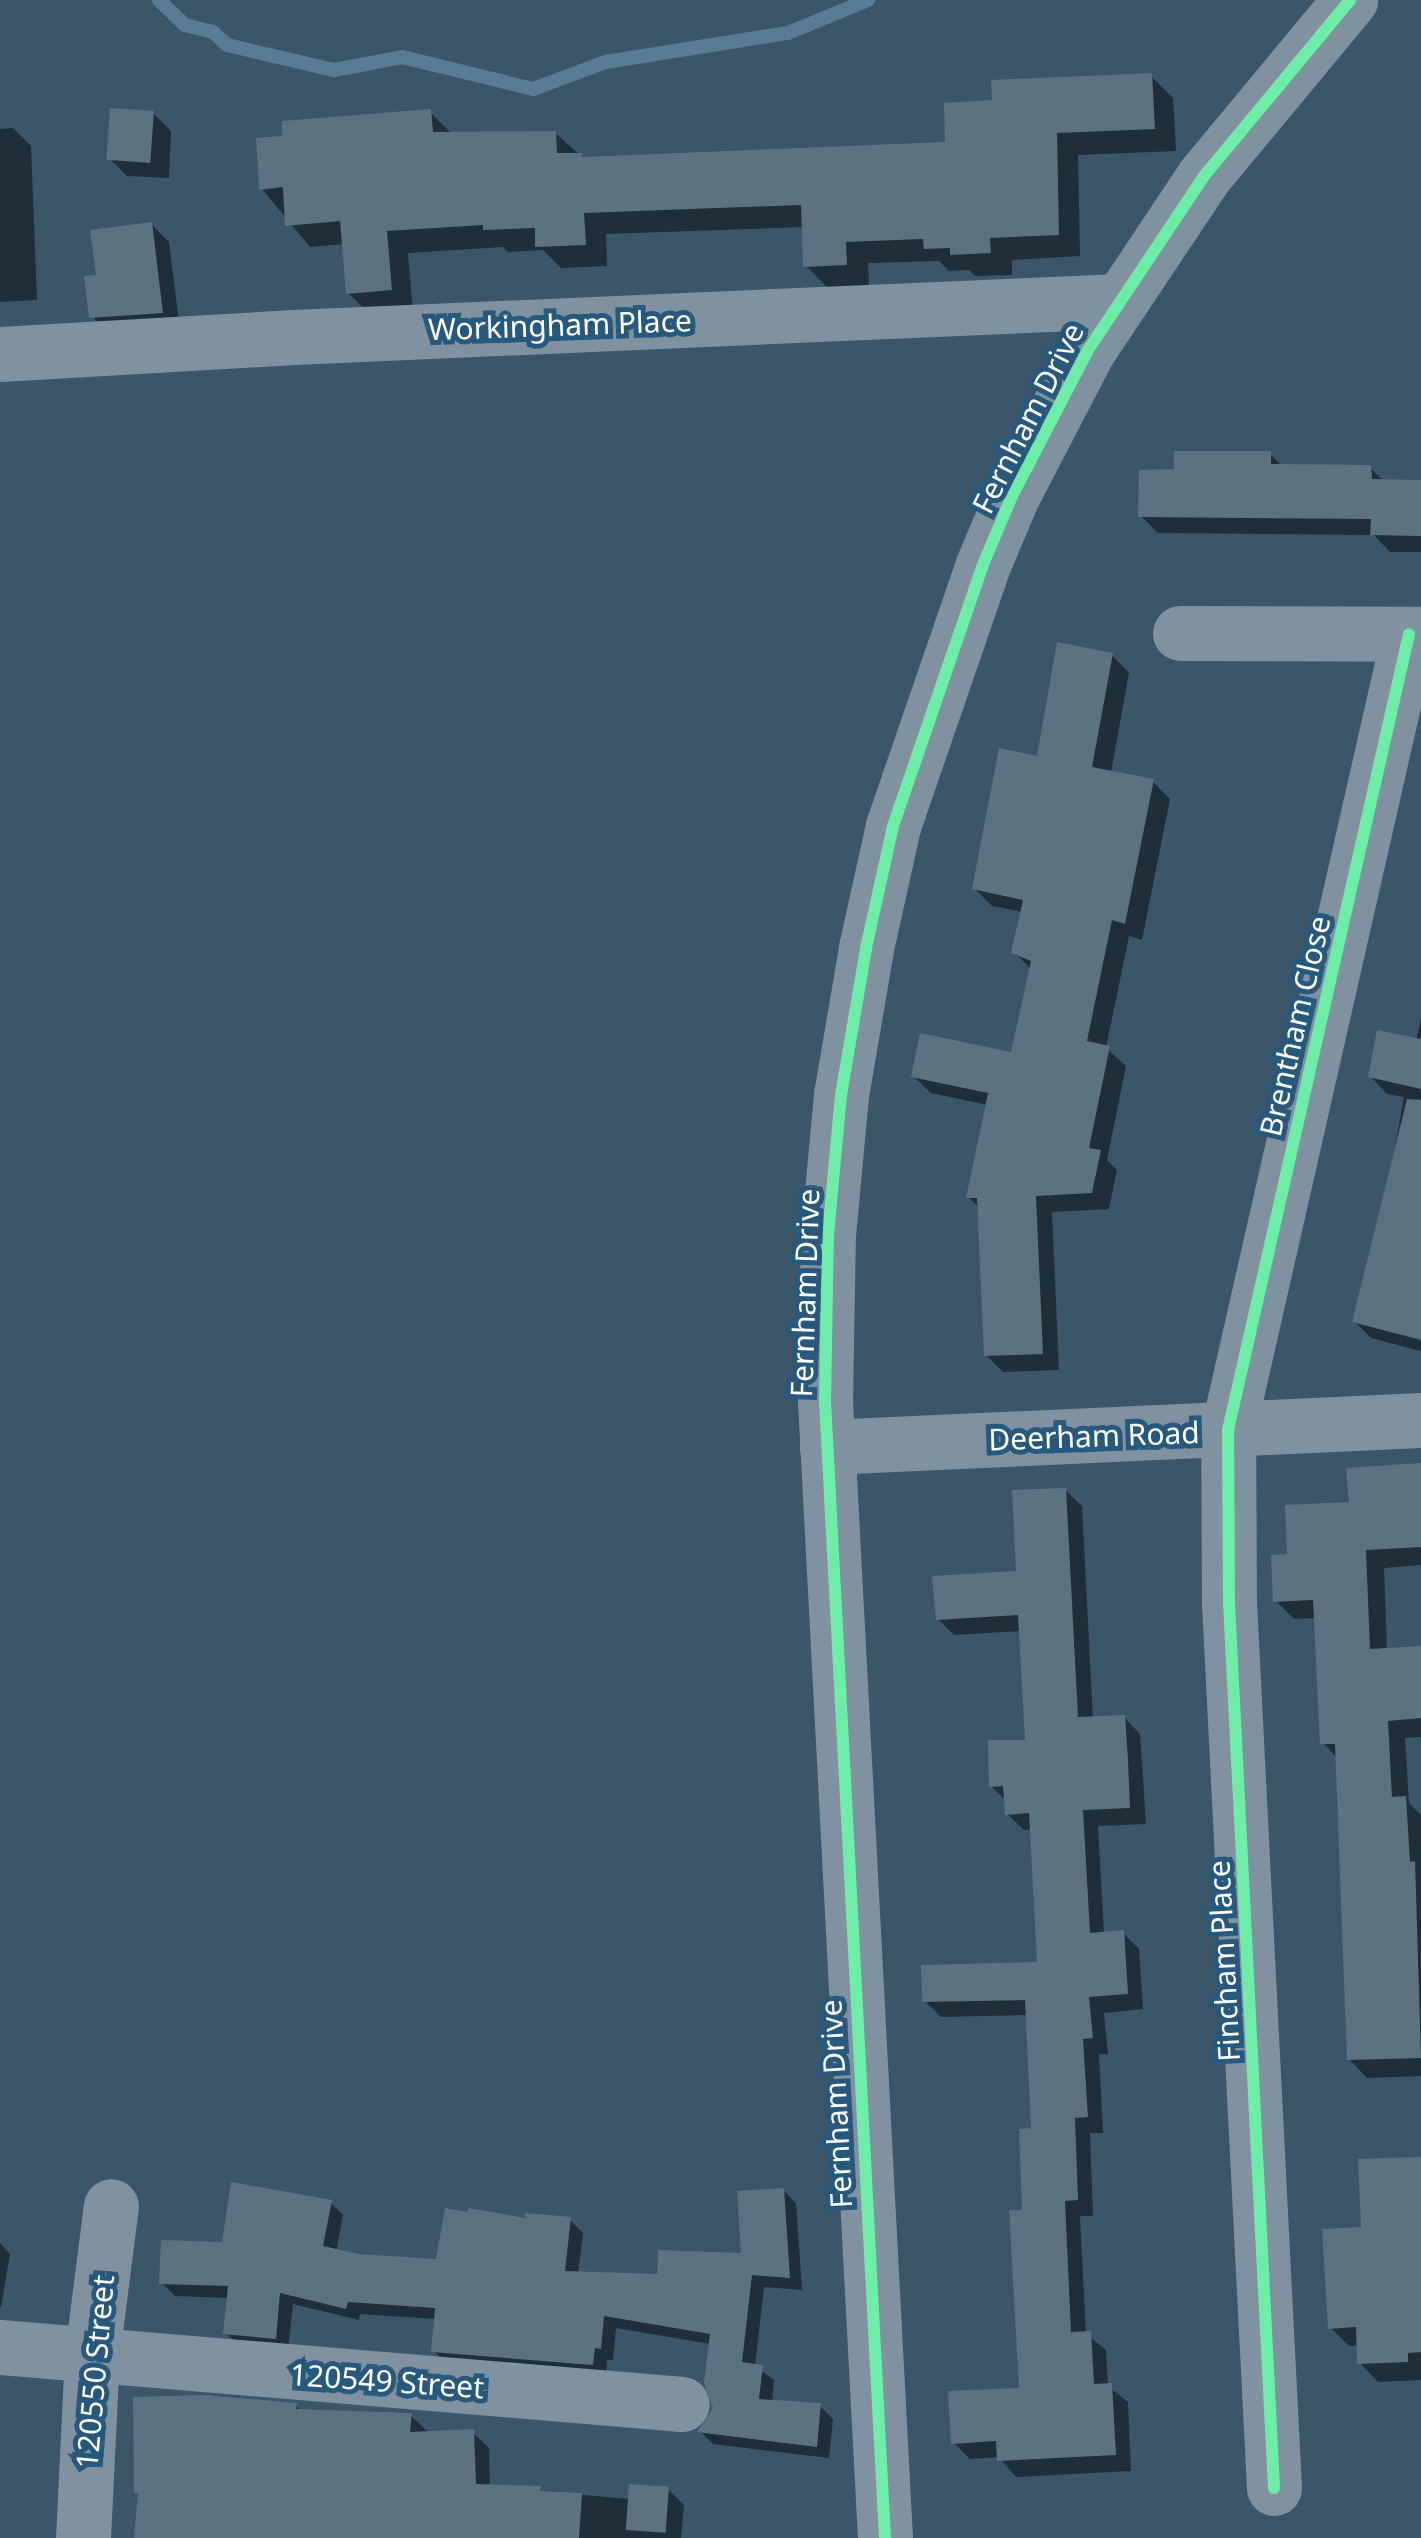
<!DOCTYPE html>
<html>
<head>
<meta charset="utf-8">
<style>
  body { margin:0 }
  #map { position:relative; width:1421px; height:2538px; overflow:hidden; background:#3b5669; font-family:"Noto Sans",sans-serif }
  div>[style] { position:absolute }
  .shadow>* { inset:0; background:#0007 }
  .stream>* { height:14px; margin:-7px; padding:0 7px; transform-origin:7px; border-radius:7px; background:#597b94 }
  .building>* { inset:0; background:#5d7281; transform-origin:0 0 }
  .minor>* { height:55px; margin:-27.5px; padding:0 27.5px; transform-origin:27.5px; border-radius:27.5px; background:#8092a0 }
  .cycleway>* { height:12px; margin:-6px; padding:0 6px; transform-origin:6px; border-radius:6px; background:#6deda7 }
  span { translate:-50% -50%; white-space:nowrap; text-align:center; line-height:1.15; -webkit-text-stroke:10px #27597d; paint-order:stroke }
  .street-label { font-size:30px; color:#fff }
</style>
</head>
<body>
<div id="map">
  <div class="shadow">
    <div style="clip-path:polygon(1151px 76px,1173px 98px,1176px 151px,1078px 155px,1080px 256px,1012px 260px,1012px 275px,975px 276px,969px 270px,949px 271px,939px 261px,868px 263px,869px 287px,828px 288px,806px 266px,804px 227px,606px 234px,607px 266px,561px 268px,543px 250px,508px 252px,503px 247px,408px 253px,413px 312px,371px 315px,348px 293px,345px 244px,310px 247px,262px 189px,430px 112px,452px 134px,555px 133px,586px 160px,948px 145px,995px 103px)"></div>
    <div style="clip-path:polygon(153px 113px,171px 131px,169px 178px,127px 176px,110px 159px)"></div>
    <div style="clip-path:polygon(13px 128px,31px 146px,37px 300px,0 302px,0 129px)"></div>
    <div style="clip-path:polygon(151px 224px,169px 242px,180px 330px,109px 334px,92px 316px,99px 277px)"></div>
    <div style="clip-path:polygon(1270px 454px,1283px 467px,1370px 468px,1384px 481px,1421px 481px,1421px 552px,1390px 552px,1374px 535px,1158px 533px,1141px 516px,1176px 472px)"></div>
    <div style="clip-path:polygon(1112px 655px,1129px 673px,1111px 773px,1153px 782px,1170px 799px,1142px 940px,1129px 936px,1106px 1048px,1126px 1066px,1107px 1160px,1117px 1170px,1109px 1209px,1052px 1212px,1059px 1370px,1003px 1372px,986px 1355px,980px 1208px,969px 1198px,988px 1105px,931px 1093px,913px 1076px,1013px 1055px,1032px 970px,1014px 952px,1023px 912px,992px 906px,975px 889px,1039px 759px)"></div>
    <div style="clip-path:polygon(1421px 1018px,1421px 1351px,1371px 1338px,1354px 1321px,1389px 1181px,1404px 1097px,1387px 1094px,1370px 1076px,1416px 1041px)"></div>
    <div style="clip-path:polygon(1421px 1466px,1421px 1565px,1384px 1568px,1387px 1651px,1421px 1648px,1421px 1737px,1405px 1738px,1409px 1803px,1421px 1815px,1421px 2076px,1367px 2078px,1349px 2059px,1338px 1759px,1323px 1743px,1317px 1618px,1294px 1619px,1276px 1601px,1290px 1556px,1351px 1505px)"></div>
    <div style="clip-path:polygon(1065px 1490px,1082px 1506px,1093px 1719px,1124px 1717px,1140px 1734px,1143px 1778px,1146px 1824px,1098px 1826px,1104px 1934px,1123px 1933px,1139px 1949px,1143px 2009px,1104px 2013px,1108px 2054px,1099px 2054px,1103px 2133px,1090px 2133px,1093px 2216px,1080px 2216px,1086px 2334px,1106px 2350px,1108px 2386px,1128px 2402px,1131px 2471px,1016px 2477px,999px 2457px,970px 2459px,953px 2442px,1021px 2391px,1025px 2212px,1034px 2131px,1028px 2015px,941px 2017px,925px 2001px,1039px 1965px,1032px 1829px,1024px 1830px,1007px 1814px,1006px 1801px,991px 1786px,1028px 1742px,1022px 1631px,954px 1635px,938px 1619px,1019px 1573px)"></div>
    <div style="clip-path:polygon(1421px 2160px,1421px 2380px,1378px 2382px,1360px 2363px,1359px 2345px,1349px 2346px,1330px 2327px,1364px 2230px)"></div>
    <div style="clip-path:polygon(783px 2190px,796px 2203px,802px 2290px,764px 2287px,755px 2366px,774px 2380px,772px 2402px,820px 2406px,833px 2419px,829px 2458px,713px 2444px,700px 2431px,716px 2408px,711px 2344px,616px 2328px,613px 2360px,607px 2360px,606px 2377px,447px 2364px,434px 2351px,437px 2319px,360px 2314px,359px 2320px,293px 2304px,288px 2350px,239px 2346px,226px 2333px,229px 2298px,175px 2296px,162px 2283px,224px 2244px,330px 2202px,343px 2215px,336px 2252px,438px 2262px,527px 2221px,570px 2220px,583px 2233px,578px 2274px,660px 2277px,744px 2255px)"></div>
    <div style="clip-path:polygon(0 2243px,10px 2254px,1px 2307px,0 2307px)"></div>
    <div style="clip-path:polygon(296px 2406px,302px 2412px,410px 2415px,427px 2431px,472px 2432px,489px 2448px,490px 2487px,630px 2499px,668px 2489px,684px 2505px,681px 2538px,136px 2538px,140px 2496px,136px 2492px)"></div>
  </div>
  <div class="stream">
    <div style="left:159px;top:0;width:36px;rotate:44deg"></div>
    <div style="left:185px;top:25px;width:29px;rotate:14deg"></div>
    <div style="left:213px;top:32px;width:19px;rotate:43deg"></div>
    <div style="left:227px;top:45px;width:110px;rotate:13.2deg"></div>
    <div style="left:334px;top:70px;width:69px;rotate:-10.8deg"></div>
    <div style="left:402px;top:57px;width:135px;rotate:13.7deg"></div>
    <div style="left:533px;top:89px;width:78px;rotate:-20.3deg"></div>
    <div style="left:606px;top:62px;width:184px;rotate:-9.1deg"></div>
    <div style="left:788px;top:33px;width:87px;rotate:-22.4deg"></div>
  </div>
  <div class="building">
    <div style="clip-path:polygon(1152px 73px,1155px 129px,1057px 133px,1059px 235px,990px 238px,991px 253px,950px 255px,950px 248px,924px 249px,923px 239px,846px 242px,847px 265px,803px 267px,801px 205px,584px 213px,586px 245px,535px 247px,535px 228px,483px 230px,483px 225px,387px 231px,392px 290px,346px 294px,340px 221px,285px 226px,283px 187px,259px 190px,256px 138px,282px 136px,282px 121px,431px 109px,433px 132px,556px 131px,557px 153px,582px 153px,582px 157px,945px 142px,944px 103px,992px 100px,991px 80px)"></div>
    <div style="left:110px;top:108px;width:44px;height:52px;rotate:4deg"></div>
    <div style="clip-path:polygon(152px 222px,163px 313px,89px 318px,84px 276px,96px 275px,90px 230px)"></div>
    <div style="clip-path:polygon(1174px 451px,1271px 451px,1271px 464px,1371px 465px,1372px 479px,1421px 480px,1421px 536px,1370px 535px,1371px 519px,1138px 517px,1139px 470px,1174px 469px)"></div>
    <div style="clip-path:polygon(1057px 642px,1113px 653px,1092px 767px,1154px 779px,1125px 924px,1112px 920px,1087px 1041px,1110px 1046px,1089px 1148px,1101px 1150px,1092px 1193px,1036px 1196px,1043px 1354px,984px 1356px,977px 1198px,966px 1198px,988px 1093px,911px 1077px,920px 1033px,1011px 1052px,1031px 961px,1011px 953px,1023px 900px,972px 889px,999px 748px,1037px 756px)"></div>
    <div style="clip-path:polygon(1377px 1030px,1421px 1039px,1421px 1089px,1368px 1077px)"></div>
    <div style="clip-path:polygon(1407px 1099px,1421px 1100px,1421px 1340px,1352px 1322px)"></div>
    <div style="clip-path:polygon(1421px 1463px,1421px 1547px,1366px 1550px,1370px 1649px,1421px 1646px,1421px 1718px,1388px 1721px,1392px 1797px,1406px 1796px,1410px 1862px,1415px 1861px,1421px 2058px,1347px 2060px,1335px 1744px,1320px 1744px,1313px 1600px,1273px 1602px,1271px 1555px,1287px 1554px,1285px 1505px,1349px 1502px,1346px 1468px)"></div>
    <div style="clip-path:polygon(1066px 1488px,1078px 1717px,1125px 1715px,1128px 1760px,1130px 1808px,1083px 1810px,1090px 1933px,1124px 1930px,1128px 1994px,1089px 1997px,1093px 2038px,1083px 2039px,1088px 2117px,1075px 2118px,1078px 2200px,1065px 2201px,1071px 2332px,1091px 2331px,1094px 2384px,1112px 2383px,1116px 2455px,997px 2461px,996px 2441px,951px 2444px,948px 2391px,1019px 2388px,1009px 2210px,1022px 2210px,1019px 2129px,1031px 2128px,1025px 2000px,922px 2002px,921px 1965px,1037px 1962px,1029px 1813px,1005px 1815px,1003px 1786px,989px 1787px,988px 1740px,1025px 1740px,1018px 1615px,936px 1620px,932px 1576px,1016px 1571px,1012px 1490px)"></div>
    <div style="clip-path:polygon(1421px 2157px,1421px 2352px,1408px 2353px,1408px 2362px,1357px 2364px,1356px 2327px,1328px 2329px,1322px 2229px,1361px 2227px,1358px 2159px)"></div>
    <div style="clip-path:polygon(231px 2182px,332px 2200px,323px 2246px,359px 2254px,436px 2259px,445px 2208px,468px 2212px,468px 2208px,525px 2218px,525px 2213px,571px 2217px,565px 2271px,657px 2274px,658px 2250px,741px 2253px,737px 2191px,784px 2188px,790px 2278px,752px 2275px,742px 2362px,763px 2365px,759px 2399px,821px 2403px,817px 2447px,697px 2432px,713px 2408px,704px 2383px,710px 2334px,604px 2316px,601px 2349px,595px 2348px,593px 2365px,431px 2352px,435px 2308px,348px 2302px,346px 2309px,280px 2293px,276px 2339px,223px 2334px,228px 2286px,159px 2284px,161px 2240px,222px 2242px)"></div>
    <div style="clip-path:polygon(204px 2395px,297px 2403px,296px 2409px,412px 2413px,410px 2432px,474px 2429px,476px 2484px,541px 2486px,540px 2491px,582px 2493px,579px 2538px,134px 2538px,138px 2493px,134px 2493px,133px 2397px)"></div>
    <div style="left:629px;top:2484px;width:40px;height:46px;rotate:4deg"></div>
  </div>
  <div class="minor">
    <div style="left:0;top:354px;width:294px;rotate:-3.3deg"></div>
    <div style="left:294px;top:337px;width:827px;rotate:-2.5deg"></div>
    <div style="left:1180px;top:633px;width:241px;rotate:0.2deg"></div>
    <div style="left:827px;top:1447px;width:595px;rotate:-2.6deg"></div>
    <div style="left:0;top:2347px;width:684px;rotate:4.78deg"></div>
    <div style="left:1274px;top:2488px;width:885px;rotate:-92.91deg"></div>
    <div style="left:1229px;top:1604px;width:174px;rotate:-90.3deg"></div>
    <div style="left:1228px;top:1430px;width:816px;rotate:-77.19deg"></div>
    <div style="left:83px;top:2538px;width:184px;rotate:-87.2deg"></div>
    <div style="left:92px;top:2354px;width:149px;rotate:-82.7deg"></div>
    <div style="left:885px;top:2538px;width:1138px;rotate:-93.02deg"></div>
    <div style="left:825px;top:1402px;width:167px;rotate:-89deg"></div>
    <div style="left:828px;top:1235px;width:141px;rotate:-84.7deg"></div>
    <div style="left:841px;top:1095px;width:149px;rotate:-80.3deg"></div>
    <div style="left:866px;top:948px;width:125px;rotate:-77.5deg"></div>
    <div style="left:893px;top:826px;width:274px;rotate:-71deg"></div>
    <div style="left:982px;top:567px;width:77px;rotate:-67.1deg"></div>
    <div style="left:1012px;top:496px;width:165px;rotate:-62.5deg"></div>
    <div style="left:1088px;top:350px;width:209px;rotate:-56.3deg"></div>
    <div style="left:1204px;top:176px;width:229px;rotate:-50.3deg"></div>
  </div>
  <div class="cycleway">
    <div style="left:1274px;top:2488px;width:885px;rotate:-92.91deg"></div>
    <div style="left:1229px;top:1604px;width:174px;rotate:-90.3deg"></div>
    <div style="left:1228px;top:1430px;width:816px;rotate:-77.19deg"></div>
    <div style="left:885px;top:2538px;width:1138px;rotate:-93.02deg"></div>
    <div style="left:825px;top:1402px;width:167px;rotate:-89deg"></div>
    <div style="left:828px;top:1235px;width:141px;rotate:-84.7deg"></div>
    <div style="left:841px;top:1095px;width:149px;rotate:-80.3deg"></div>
    <div style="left:866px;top:948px;width:125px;rotate:-77.5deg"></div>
    <div style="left:893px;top:826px;width:274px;rotate:-71deg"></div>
    <div style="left:982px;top:567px;width:77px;rotate:-67.1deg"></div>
    <div style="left:1012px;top:496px;width:165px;rotate:-62.5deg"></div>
    <div style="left:1088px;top:350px;width:209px;rotate:-56.3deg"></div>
    <div style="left:1204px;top:176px;width:229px;rotate:-50.3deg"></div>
  </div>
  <div class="street-label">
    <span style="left:560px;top:325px;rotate:-2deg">Workingham Place</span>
    <span style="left:1028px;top:418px;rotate:-63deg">Fernham Drive</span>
    <span style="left:1295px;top:1026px;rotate:-77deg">Brentham Close</span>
    <span style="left:805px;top:1293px;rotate:-88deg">Fernham Drive</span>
    <span style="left:1094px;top:1436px;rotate:-2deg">Deerham Road</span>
    <span style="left:1224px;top:1961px;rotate:-93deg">Fincham Place</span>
    <span style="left:836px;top:2104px;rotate:-93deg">Fernham Drive</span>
    <span style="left:95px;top:2372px;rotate:-85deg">120550 Street</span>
    <span style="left:387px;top:2381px;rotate:4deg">120549 Street</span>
  </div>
</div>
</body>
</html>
